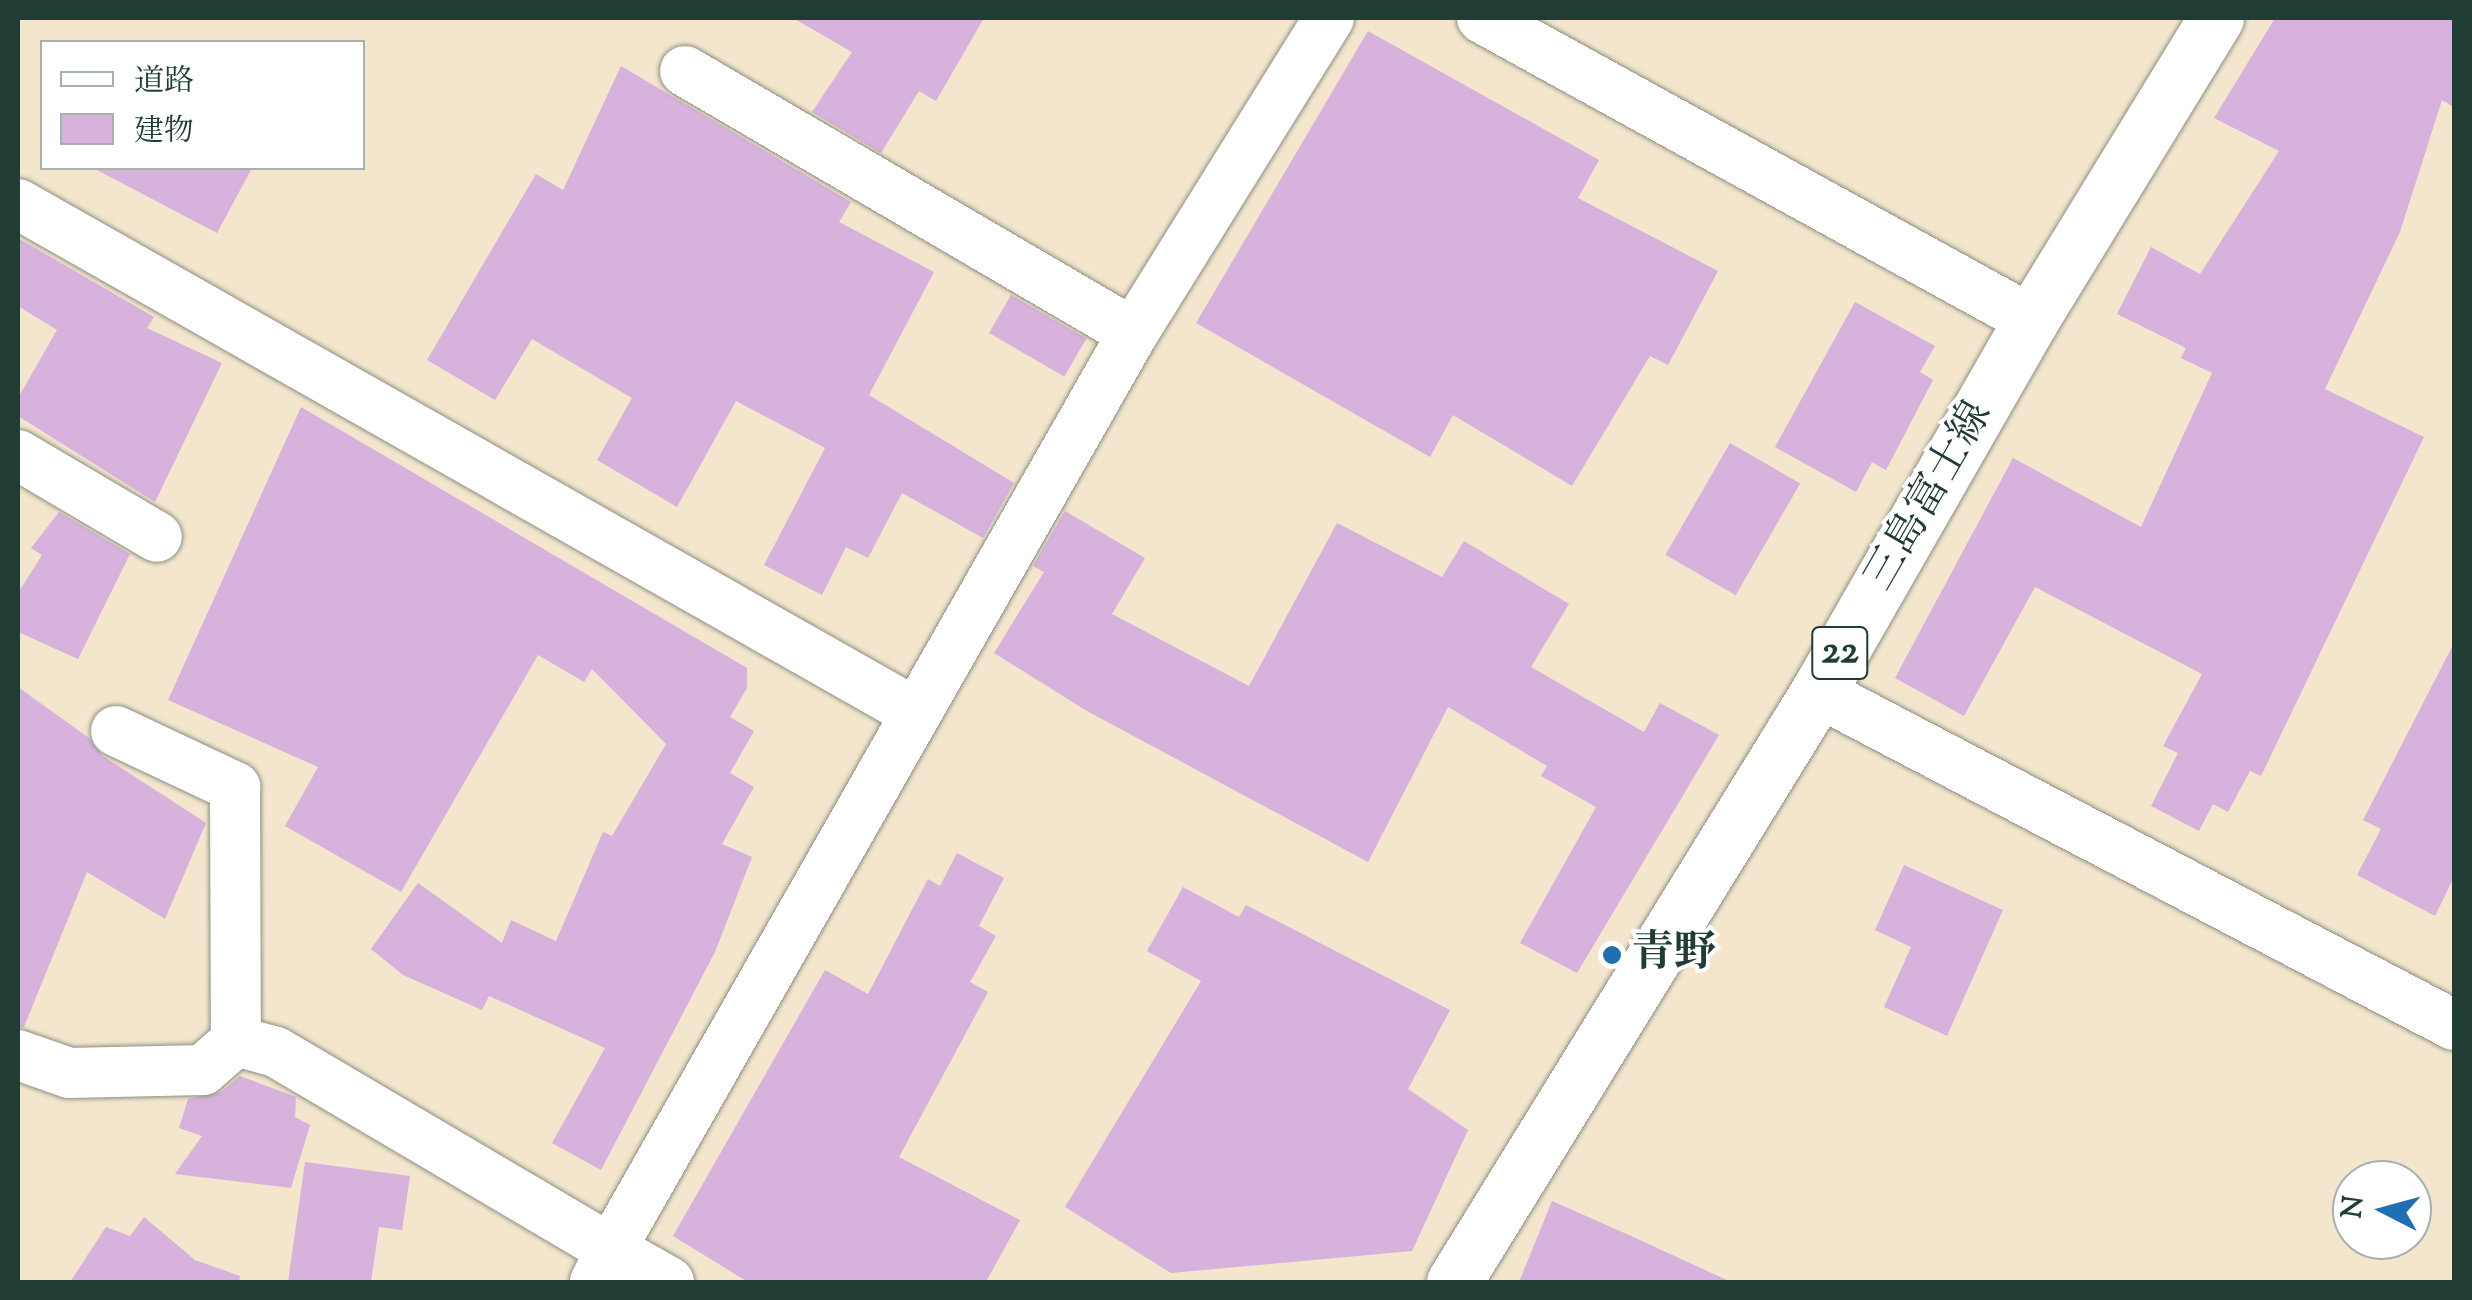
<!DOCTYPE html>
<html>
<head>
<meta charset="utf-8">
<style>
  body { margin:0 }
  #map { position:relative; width:2472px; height:1300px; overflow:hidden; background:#f4e5cd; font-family:"Sorts Mill Goudy","Noto Serif JP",serif }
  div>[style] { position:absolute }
  .building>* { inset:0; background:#d6b2dd; transform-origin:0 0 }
  .roads { filter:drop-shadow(0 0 2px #8a9180) drop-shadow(0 0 2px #8a9180) }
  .minor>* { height:50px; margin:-25px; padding:0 25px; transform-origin:25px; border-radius:25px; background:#fff }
  .primary>* { height:55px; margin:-27.5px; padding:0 27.5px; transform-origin:27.5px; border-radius:27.5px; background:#fff }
  .dots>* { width:28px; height:28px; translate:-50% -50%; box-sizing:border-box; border:5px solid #fff; border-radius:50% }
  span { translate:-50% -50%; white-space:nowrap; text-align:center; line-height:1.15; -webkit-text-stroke:8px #fff; paint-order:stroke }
  .shield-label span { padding:2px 8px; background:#fff; border:2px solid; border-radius:8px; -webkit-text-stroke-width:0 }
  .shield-label { font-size:40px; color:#1f3d34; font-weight:700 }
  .street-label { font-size:42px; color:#1f3d34 }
  .poi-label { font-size:42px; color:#1f3d34; font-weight:700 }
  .left { translate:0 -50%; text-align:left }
  .frame { position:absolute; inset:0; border:20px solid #1f3d34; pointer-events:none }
  .legend { position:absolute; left:40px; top:40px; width:325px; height:130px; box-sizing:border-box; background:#fff; border:2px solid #a5b1ae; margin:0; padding:12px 18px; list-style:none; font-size:30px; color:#1f3d34 }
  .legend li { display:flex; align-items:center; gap:20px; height:50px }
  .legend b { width:50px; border:2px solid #a5b1ae }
  .north { position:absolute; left:2332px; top:1160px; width:100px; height:100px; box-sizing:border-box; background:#fff; border:2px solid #a5b1ae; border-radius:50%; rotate:276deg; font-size:28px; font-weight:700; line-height:40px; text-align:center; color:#1f3d34 }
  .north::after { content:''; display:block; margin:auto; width:35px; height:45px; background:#1f6fb2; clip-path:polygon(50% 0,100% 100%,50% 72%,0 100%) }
</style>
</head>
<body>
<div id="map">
  <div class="building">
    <div style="clip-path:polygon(793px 18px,984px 18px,936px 101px,919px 91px,881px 153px,812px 112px,852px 52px)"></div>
    <div style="clip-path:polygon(2275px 18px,2454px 18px,2454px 107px,2442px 100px,2400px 232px,2325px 389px,2424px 437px,2261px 776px,2250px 771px,2228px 812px,2213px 804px,2199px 831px,2151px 806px,2178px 753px,2163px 746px,2202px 674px,2035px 587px,1964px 716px,1895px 678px,2013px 458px,2141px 527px,2212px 373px,2181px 358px,2186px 348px,2117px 314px,2151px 247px,2200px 274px,2279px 151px,2214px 118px)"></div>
    <div style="clip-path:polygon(1368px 31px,1599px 160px,1578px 198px,1718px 271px,1668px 365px,1650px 356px,1572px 486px,1453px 415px,1430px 457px,1196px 323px)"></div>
    <div style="clip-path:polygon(621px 66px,851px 202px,839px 222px,934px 272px,869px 395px,1014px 483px,983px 538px,902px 493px,868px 558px,846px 547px,822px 595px,764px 565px,825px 448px,736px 401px,677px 507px,597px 460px,632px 398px,532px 339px,495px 400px,427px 360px,536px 174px,563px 190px)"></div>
    <div style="clip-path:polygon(93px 168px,252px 168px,217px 233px)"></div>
    <div style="clip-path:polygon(18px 238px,154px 317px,147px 328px,222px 363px,155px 502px,18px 416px,18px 398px,57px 330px,18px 306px)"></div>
    <div style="left:1011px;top:295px;width:87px;height:44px;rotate:30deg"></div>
    <div style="clip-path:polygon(1855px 302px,1935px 346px,1920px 372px,1933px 380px,1886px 470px,1872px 462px,1856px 492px,1775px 447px)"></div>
    <div style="clip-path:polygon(301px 407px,747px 668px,747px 688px,730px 717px,754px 731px,730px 773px,754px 787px,722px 844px,752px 857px,715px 952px,601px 1170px,552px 1143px,605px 1048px,489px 996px,482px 1010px,403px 975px,371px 949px,418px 883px,502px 943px,511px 920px,556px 941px,603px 832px,612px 836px,666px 744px,592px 669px,584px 682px,538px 655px,401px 892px,285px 826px,318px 767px,168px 700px)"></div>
    <div style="left:1730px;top:443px;width:81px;height:129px;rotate:30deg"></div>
    <div style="clip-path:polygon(1065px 511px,1145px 558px,1112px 614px,1249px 686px,1337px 523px,1442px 577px,1464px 541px,1569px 604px,1531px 667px,1644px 732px,1660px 703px,1719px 735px,1577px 973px,1520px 943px,1596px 807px,1541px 776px,1547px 766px,1448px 707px,1368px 862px,1087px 711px,994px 653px,1044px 572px,1033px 566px)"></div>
    <div style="clip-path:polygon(59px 512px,130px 554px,78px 659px,18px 632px,18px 593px,42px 555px,31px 548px)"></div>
    <div style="clip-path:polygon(2454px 643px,2454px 877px,2435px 916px,2357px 875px,2381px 829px,2363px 820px)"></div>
    <div style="clip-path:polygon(18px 687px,89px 738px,103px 756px,206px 823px,165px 919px,87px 872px,24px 1027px,18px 1027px)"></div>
    <div style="clip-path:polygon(957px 853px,1004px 878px,979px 926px,996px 936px,970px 982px,988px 992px,899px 1157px,1020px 1220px,986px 1282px,748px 1282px,673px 1236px,825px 970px,868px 994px,928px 879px,940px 886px)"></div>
    <div style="clip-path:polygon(1904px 865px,2003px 910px,1947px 1036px,1884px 1007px,1911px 947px,1875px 930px)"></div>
    <div style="clip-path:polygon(1183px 887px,1239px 917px,1246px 905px,1450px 1010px,1408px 1089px,1468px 1130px,1412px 1251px,1171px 1273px,1065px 1207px,1201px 981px,1147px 951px)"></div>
    <div style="clip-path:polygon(240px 1076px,296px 1097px,295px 1117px,310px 1125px,291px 1188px,175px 1174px,202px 1136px,179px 1128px,188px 1099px,221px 1092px)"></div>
    <div style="clip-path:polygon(305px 1162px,410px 1176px,402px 1230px,379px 1227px,371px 1282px,288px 1282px)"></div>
    <div style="clip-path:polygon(1552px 1201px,1629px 1235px,1731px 1282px,1519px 1282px)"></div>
    <div style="clip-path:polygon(144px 1217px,195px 1260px,240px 1276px,239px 1282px,70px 1282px,106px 1227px,130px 1236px)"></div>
  </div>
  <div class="roads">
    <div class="minor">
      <div style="left:1482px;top:18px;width:627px;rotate:28.81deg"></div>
      <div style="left:685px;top:71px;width:519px;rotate:30.32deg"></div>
      <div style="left:18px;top:204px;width:1032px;rotate:29.55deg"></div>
      <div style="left:18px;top:455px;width:161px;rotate:30.5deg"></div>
      <div style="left:1818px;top:692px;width:718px;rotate:27.64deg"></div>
      <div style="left:116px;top:731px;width:132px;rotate:25.2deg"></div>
      <div style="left:235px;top:787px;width:254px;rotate:89.8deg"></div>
      <div style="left:18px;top:1055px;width:54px;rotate:19.4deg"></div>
      <div style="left:69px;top:1073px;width:134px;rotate:-1.3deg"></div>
      <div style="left:203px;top:1070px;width:44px;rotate:-41.3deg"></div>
      <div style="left:236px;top:1041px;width:41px;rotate:15.4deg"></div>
      <div style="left:276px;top:1052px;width:389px;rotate:30.5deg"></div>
      <div style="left:611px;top:1249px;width:37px;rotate:116deg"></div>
      <div style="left:669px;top:1282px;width:67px;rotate:-150.4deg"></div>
      <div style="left:611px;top:1249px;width:1054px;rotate:-60.32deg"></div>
      <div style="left:1133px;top:333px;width:371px;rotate:-58.1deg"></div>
    </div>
    <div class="primary">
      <div style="left:1454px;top:1282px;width:693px;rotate:-58.33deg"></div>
      <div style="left:1818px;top:692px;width:429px;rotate:-60.2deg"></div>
      <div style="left:2031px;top:320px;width:354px;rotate:-58.5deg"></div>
    </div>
  </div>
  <div class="dots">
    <div style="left:1612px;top:955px;background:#1f6fb2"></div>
  </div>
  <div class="shield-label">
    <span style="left:1840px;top:653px">22</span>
  </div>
  <div class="street-label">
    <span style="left:1930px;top:497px;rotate:-60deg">三島富士線</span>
  </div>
  <div class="poi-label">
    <span class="left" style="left:1632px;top:955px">青野</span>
  </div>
  <div class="frame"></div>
  <ul class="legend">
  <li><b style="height:12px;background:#fff"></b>道路</li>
  <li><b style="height:28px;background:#d6b2dd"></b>建物</li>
  </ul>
  <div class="north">N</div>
</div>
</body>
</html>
